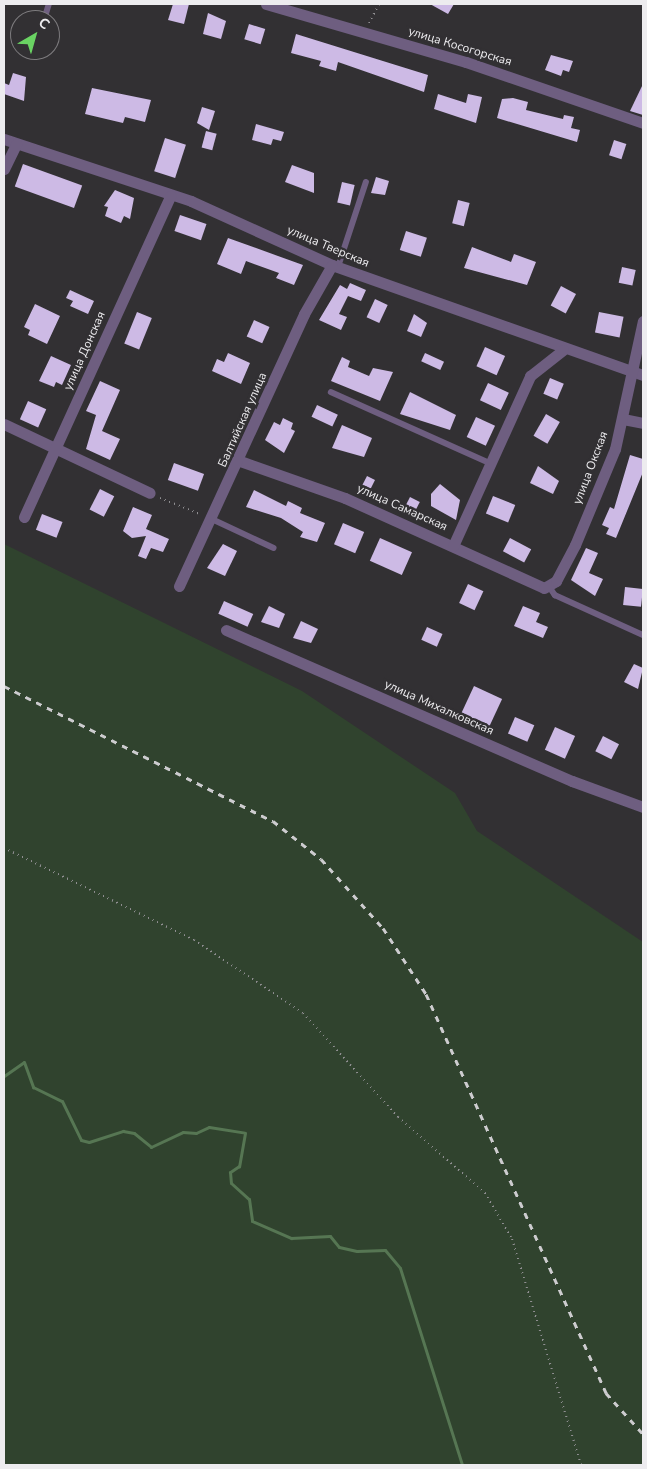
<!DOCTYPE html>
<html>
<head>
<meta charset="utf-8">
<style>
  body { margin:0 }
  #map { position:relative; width:647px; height:1469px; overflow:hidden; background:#323033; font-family:"Nunito Sans",sans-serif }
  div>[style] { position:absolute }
  .green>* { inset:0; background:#30432e }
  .stream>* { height:3px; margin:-1.5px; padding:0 1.5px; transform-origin:1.5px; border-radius:1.5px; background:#567653 }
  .building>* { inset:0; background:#cdbae5; transform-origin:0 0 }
  .path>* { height:2px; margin-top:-1px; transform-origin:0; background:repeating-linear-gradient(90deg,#908f92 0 1px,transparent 0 5px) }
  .service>* { height:5.5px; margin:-2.75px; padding:0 2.75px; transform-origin:2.75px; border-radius:2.75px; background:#6e5e80 }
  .minor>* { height:11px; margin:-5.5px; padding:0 5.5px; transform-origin:5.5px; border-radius:5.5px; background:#6e5e80 }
  .rail>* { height:3px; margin-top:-1.5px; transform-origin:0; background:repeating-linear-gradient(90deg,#cdcccf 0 6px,transparent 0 12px) }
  span { translate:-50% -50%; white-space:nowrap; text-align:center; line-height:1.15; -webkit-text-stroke:5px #323033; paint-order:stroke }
  .street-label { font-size:12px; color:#edecef }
  .frame { position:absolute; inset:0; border:5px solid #edecef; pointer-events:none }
  .north { position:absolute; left:10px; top:10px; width:50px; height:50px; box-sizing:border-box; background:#323033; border:1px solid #7d7b7e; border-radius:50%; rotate:38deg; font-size:14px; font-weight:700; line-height:20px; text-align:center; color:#edecef }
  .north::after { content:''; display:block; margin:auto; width:18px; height:22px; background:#6ad363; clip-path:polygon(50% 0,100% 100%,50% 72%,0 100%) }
</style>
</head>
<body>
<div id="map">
  <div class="green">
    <div style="clip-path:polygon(4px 544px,302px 691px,455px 793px,477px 831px,643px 942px,643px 1465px,4px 1465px)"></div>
  </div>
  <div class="stream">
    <div style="left:4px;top:1076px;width:24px;rotate:-35deg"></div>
    <div style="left:24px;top:1062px;width:27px;rotate:70deg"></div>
    <div style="left:33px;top:1087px;width:32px;rotate:26deg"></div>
    <div style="left:62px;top:1101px;width:43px;rotate:64deg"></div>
    <div style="left:81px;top:1140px;width:8px;rotate:14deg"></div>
    <div style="left:89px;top:1142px;width:36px;rotate:-18deg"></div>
    <div style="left:123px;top:1131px;width:11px;rotate:10deg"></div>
    <div style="left:134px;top:1133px;width:22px;rotate:39deg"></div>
    <div style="left:151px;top:1147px;width:35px;rotate:-25deg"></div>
    <div style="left:183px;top:1132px;width:13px;rotate:4deg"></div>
    <div style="left:196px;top:1133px;width:14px;rotate:-25deg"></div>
    <div style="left:209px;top:1127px;width:36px;rotate:9deg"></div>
    <div style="left:245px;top:1133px;width:34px;rotate:100deg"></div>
    <div style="left:239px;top:1166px;width:11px;rotate:146deg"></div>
    <div style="left:230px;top:1172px;width:11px;rotate:85deg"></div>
    <div style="left:231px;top:1183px;width:24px;rotate:42deg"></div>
    <div style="left:249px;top:1199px;width:22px;rotate:82deg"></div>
    <div style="left:252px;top:1221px;width:43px;rotate:23.6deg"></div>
    <div style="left:291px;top:1238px;width:39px;rotate:-3deg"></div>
    <div style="left:330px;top:1236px;width:14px;rotate:51deg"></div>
    <div style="left:339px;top:1247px;width:18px;rotate:13deg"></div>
    <div style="left:357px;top:1251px;width:28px;rotate:-2deg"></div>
    <div style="left:385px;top:1250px;width:23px;rotate:50deg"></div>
    <div style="left:400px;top:1268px;width:207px;rotate:72.5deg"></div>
  </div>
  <div class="building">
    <div style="clip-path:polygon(173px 4px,189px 4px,184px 24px,168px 20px)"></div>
    <div style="clip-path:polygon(430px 4px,454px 4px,448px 14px)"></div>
    <div style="clip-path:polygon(208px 13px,226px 21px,221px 39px,203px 34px)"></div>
    <div style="left:249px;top:24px;width:17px;height:16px;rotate:17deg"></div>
    <div style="clip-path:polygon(296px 34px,428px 75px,424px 92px,338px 62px,336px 71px,319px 66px,321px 61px,291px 53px)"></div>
    <div style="clip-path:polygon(551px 55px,573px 61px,569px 72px,563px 70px,561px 76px,545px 70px)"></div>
    <div style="clip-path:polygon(13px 73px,26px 77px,24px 101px,4px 94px,4px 83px,9px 85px)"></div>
    <div style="clip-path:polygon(643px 84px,643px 115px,630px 111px)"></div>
    <div style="clip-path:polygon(92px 88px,151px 100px,145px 122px,125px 117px,123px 123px,85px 114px)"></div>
    <div style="clip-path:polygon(438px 94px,466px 103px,468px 94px,482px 97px,476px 123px,434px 109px)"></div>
    <div style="clip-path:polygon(513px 98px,528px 102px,526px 110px,563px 119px,564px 115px,574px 117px,571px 128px,580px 130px,577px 142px,497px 118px,502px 99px)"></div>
    <div style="clip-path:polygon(202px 107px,215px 111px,209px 130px,197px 123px)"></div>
    <div style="clip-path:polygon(256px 124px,284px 132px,281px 141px,273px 139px,271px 145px,252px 140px)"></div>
    <div style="left:206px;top:131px;width:11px;height:17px;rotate:15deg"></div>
    <div style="left:165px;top:138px;width:22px;height:35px;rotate:18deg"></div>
    <div style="left:614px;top:140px;width:13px;height:16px;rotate:18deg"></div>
    <div style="left:23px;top:164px;width:63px;height:24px;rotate:20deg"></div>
    <div style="clip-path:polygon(292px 165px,314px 173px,314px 193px,285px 182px)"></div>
    <div style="clip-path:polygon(376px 177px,389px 181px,385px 195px,371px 193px)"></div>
    <div style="left:342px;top:182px;width:13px;height:21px;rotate:13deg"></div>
    <div style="clip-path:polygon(115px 190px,134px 198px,130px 219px,124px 216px,121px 223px,105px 216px,108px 207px,104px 206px)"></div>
    <div style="left:458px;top:200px;width:12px;height:24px;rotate:14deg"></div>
    <div style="left:180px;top:215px;width:28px;height:17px;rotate:19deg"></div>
    <div style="left:406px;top:231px;width:22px;height:20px;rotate:18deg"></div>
    <div style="clip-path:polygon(228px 238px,303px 265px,294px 285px,276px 278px,279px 273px,246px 261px,241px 274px,217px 264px)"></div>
    <div style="clip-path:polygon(472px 247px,511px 262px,514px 254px,536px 262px,527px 285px,464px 268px)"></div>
    <div style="left:622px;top:267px;width:14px;height:16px;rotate:12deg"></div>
    <div style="clip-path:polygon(350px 283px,366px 290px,361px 301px,348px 296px,339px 314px,347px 317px,341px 330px,319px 320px,340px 285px,347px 289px)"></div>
    <div style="left:561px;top:286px;width:17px;height:22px;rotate:28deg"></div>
    <div style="clip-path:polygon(70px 290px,94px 301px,88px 314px,70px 306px,73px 301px,66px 298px)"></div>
    <div style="left:375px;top:299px;width:14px;height:20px;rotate:25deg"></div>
    <div style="clip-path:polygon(35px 304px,60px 316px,47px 344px,28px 335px,30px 330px,24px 327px)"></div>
    <div style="left:137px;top:312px;width:16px;height:34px;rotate:22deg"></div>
    <div style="left:599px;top:312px;width:25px;height:21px;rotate:11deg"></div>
    <div style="clip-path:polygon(414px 314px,427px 323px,421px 337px,407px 331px)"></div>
    <div style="left:254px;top:320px;width:17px;height:18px;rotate:24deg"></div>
    <div style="left:485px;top:347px;width:22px;height:21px;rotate:24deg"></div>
    <div style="clip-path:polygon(228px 353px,250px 363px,241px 384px,212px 371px,217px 359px,224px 362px)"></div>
    <div style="left:425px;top:353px;width:21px;height:9px;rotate:25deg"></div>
    <div style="clip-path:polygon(51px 356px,71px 365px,62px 385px,56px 382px,54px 387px,39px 381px)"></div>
    <div style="clip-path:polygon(342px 357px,350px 361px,348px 367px,369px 376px,373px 368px,393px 372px,380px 401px,331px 381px)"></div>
    <div style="left:550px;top:378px;width:15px;height:17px;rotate:23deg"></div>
    <div style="clip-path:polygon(100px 381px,120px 390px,102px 431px,120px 439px,110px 460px,86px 449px,96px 415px,86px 411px)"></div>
    <div style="left:488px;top:383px;width:23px;height:19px;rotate:25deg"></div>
    <div style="clip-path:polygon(410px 392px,456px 415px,450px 430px,400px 414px)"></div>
    <div style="left:28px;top:401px;width:20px;height:20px;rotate:24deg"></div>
    <div style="left:317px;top:405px;width:23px;height:13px;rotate:25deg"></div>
    <div style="left:546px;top:414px;width:16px;height:25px;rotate:30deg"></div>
    <div style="left:476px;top:417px;width:21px;height:22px;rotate:25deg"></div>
    <div style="clip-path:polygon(283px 418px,293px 423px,291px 429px,295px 431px,284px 453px,265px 440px,274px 422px,280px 425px)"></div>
    <div style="clip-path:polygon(342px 425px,372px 438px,364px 457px,332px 448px)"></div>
    <div style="clip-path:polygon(630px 455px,643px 459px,643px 472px,616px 538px,606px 534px,609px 528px,602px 525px,610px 507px,614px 509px)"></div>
    <div style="left:174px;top:463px;width:32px;height:18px;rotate:20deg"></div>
    <div style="clip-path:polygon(538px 466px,559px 481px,553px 494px,530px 483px)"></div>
    <div style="left:367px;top:476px;width:9px;height:13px;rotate:27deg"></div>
    <div style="clip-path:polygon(440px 484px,460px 500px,456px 520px,431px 506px,431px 494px)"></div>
    <div style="left:100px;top:489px;width:16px;height:23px;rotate:27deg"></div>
    <div style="clip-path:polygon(254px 490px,286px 506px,288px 501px,302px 508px,300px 513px,325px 523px,317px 542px,300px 537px,303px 532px,281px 518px,246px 507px)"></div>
    <div style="left:493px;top:496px;width:24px;height:19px;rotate:22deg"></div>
    <div style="left:410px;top:497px;width:11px;height:14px;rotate:27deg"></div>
    <div style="clip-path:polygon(133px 507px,152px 515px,146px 529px,169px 539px,163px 552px,151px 548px,146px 559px,138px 556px,146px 536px,132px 538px,123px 531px)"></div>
    <div style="left:42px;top:514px;width:22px;height:17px;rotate:21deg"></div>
    <div style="left:343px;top:523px;width:23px;height:23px;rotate:23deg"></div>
    <div style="left:380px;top:538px;width:35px;height:25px;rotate:24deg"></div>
    <div style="left:510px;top:538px;width:24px;height:15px;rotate:28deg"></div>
    <div style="clip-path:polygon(223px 544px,237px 551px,225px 576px,207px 568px)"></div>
    <div style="clip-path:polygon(586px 548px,598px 553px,589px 573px,603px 579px,595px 596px,571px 580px)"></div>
    <div style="left:468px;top:584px;width:17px;height:21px;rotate:25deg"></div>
    <div style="left:625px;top:587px;width:18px;height:18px;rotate:6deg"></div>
    <div style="left:224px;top:601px;width:32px;height:14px;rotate:24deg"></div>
    <div style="clip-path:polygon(269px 606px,285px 614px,279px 628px,261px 622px)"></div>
    <div style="clip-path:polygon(523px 606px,540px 613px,536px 622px,548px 627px,543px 638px,514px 626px)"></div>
    <div style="clip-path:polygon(301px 621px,318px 629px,311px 643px,293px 638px)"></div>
    <div style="left:427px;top:627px;width:17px;height:14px;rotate:24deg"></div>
    <div style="clip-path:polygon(634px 664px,643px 668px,638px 689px,624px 682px)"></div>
    <div style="left:474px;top:686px;width:31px;height:30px;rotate:25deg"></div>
    <div style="left:515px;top:717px;width:21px;height:18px;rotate:23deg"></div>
    <div style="left:555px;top:727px;width:22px;height:25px;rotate:24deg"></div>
    <div style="left:603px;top:736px;width:18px;height:17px;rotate:27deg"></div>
  </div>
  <div class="path">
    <div style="left:369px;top:23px;width:21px;rotate:-62deg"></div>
    <div style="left:160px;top:498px;width:43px;rotate:21.8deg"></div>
    <div style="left:4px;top:848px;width:211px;rotate:25.8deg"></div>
    <div style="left:194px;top:940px;width:131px;rotate:33.8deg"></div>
    <div style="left:303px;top:1013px;width:141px;rotate:47.6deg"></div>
    <div style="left:398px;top:1117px;width:116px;rotate:41.1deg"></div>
    <div style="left:485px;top:1193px;width:53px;rotate:59.6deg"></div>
    <div style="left:512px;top:1239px;width:236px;rotate:73deg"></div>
  </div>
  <div class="service">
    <div style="left:44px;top:20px;width:17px;rotate:-73deg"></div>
    <div style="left:338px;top:267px;width:89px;rotate:-71.8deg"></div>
    <div style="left:331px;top:392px;width:174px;rotate:24.1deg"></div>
    <div style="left:212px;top:519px;width:68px;rotate:25.1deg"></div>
    <div style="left:549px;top:586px;width:11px;rotate:56deg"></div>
    <div style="left:555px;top:595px;width:97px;rotate:24.4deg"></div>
  </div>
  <div class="minor">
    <div style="left:266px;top:4px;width:208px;rotate:16.2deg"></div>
    <div style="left:466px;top:62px;width:187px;rotate:19deg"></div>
    <div style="left:4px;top:139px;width:197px;rotate:18.3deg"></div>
    <div style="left:191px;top:201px;width:155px;rotate:24.4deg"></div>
    <div style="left:332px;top:265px;width:330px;rotate:19.5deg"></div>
    <div style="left:4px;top:169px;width:28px;rotate:-64deg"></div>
    <div style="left:623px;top:419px;width:20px;rotate:11deg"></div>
    <div style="left:4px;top:424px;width:161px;rotate:25.3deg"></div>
    <div style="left:240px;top:461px;width:111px;rotate:19.4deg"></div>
    <div style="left:345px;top:498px;width:218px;rotate:24.3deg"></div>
    <div style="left:544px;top:588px;width:14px;rotate:-30deg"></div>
    <div style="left:556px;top:581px;width:41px;rotate:-62.2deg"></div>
    <div style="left:575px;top:545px;width:104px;rotate:-67.4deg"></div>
    <div style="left:615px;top:449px;width:131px;rotate:-77.7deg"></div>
    <div style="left:24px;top:517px;width:353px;rotate:-65.5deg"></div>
    <div style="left:453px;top:546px;width:187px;rotate:-65.6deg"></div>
    <div style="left:530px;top:376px;width:42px;rotate:-38.2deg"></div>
    <div style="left:179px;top:586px;width:299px;rotate:-65.3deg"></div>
    <div style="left:304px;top:314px;width:56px;rotate:-60.3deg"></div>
    <div style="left:226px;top:630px;width:378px;rotate:23.6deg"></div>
    <div style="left:572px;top:781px;width:76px;rotate:20.1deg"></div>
  </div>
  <div class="rail">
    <div style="left:4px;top:686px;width:301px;rotate:26.7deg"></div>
    <div style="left:273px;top:821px;width:61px;rotate:38.4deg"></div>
    <div style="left:321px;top:859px;width:93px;rotate:48.1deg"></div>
    <div style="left:383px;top:928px;width:79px;rotate:56.9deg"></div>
    <div style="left:426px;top:994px;width:438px;rotate:65.7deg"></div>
    <div style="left:606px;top:1393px;width:55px;rotate:47.9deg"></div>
  </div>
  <div class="street-label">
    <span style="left:460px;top:47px;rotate:17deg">улица Косогорская</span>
    <span style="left:328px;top:247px;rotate:23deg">улица Тверская</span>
    <span style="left:85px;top:351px;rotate:-66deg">улица Донская</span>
    <span style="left:243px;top:420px;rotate:-66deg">Балтийская улица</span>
    <span style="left:591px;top:468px;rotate:-69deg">улица Окская</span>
    <span style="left:402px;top:508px;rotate:24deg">улица Самарская</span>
    <span style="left:439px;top:708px;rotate:24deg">улица Михалковская</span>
  </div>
  <div class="frame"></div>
  <div class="north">С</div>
</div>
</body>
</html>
